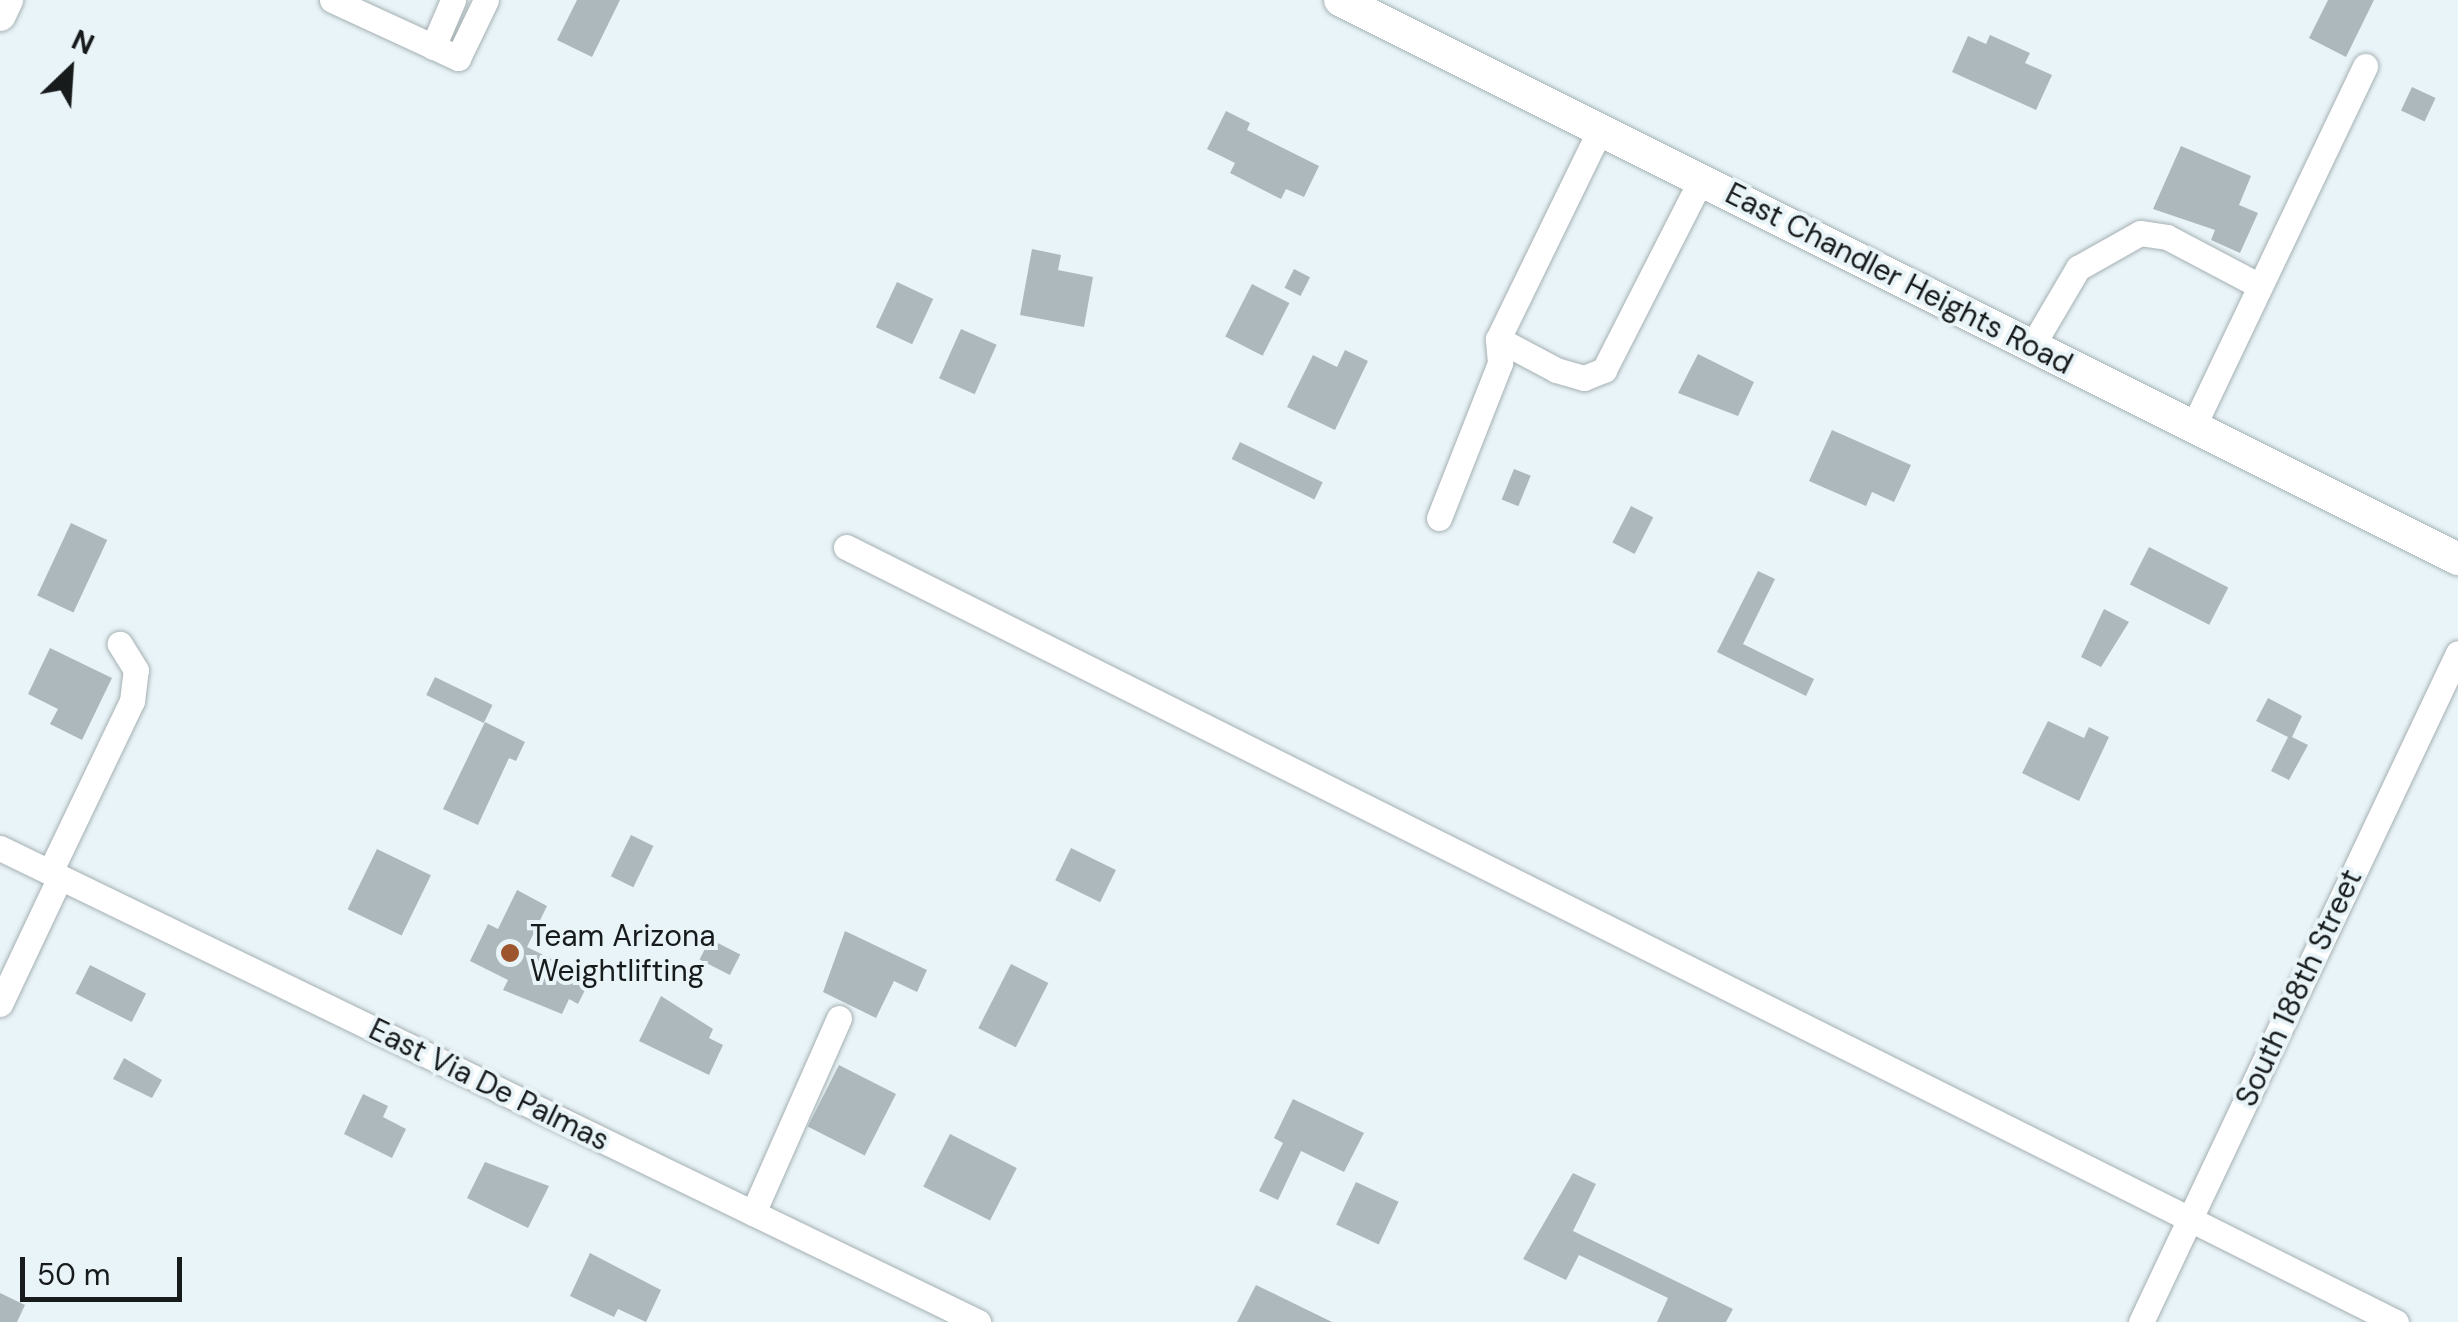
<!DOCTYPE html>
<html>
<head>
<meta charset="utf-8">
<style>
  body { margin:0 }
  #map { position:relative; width:2458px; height:1322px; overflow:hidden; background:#e9f4f8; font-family:"DM Sans",sans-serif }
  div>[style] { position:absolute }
  .building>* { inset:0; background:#adb8bc; transform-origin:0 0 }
  .roads { filter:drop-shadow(0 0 2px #a5b0b3) drop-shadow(0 0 2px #a5b0b3) }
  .minor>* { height:25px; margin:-12.5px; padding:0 12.5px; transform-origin:12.5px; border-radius:12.5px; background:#fff }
  .major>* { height:32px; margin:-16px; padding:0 16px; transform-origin:16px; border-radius:16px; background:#fff }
  .dots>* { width:28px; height:28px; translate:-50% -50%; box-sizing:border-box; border:5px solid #e9f4f8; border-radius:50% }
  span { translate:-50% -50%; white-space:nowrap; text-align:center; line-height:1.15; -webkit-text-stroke:8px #e9f4f8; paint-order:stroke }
  .street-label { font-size:30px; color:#171b1c }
  .poi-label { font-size:30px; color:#171b1c }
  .left { translate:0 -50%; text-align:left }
  .north { position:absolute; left:20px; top:20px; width:100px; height:100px; -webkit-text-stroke:8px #e9f4f8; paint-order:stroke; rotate:25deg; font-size:28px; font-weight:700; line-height:40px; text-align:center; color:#171b1c }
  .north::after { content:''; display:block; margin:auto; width:35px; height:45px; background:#171b1c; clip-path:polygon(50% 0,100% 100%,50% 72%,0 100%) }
  .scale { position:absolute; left:20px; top:1257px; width:162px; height:45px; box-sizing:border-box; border:5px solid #171b1c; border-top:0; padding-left:12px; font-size:30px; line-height:35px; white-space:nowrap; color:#171b1c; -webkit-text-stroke:8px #e9f4f8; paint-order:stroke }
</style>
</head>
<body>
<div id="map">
  <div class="building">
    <div style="clip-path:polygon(577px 0,620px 0,592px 57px,557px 40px)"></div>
    <div style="clip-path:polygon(2328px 0,2374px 0,2346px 57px,2309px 38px)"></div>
    <div style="clip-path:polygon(1990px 35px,2030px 53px,2025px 63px,2052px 75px,2036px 110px,1952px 72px,1968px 36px,1986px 44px)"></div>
    <div style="left:2412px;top:87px;width:26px;height:26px;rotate:25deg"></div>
    <div style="clip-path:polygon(1226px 111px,1250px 123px,1247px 130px,1319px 166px,1304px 197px,1286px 189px,1281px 199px,1230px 173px,1235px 163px,1207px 149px)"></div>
    <div style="clip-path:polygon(2181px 146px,2251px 176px,2239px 205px,2258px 213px,2240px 253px,2211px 240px,2215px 230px,2153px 209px)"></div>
    <div style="clip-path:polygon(1032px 249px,1061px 255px,1058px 270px,1093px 277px,1084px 327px,1020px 315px)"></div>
    <div style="left:1294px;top:269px;width:18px;height:21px;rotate:27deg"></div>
    <div style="left:897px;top:282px;width:40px;height:50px;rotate:25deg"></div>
    <div style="left:1252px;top:284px;width:42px;height:59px;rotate:27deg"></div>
    <div style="left:961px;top:329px;width:39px;height:54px;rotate:24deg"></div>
    <div style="clip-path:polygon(1345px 350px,1368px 361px,1335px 430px,1287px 407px,1313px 355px,1337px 367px)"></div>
    <div style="clip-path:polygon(1698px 354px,1754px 382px,1738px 416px,1678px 393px)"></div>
    <div style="clip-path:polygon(1832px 430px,1911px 465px,1894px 502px,1872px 492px,1866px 506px,1809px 481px)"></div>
    <div style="left:1240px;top:442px;width:92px;height:19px;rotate:26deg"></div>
    <div style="left:1514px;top:469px;width:18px;height:33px;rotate:22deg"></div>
    <div style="left:1631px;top:506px;width:25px;height:41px;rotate:27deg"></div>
    <div style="left:71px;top:523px;width:40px;height:80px;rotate:25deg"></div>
    <div style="left:2149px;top:547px;width:89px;height:42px;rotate:27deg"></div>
    <div style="clip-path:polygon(1758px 571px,1775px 579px,1743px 644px,1814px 679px,1806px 696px,1717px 652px)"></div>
    <div style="clip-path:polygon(2104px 609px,2129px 622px,2101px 667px,2081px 657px)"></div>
    <div style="clip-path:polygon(50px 648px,112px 678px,82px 740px,50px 724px,58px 709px,28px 694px)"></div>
    <div style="left:435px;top:677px;width:64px;height:20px;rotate:26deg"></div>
    <div style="clip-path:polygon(2268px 698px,2302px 716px,2292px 737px,2308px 745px,2289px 780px,2271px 771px,2288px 737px,2256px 721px)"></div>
    <div style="clip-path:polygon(2048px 721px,2084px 738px,2089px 727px,2109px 737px,2079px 801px,2022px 773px)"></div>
    <div style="clip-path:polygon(485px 722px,525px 742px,516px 761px,509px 758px,478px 825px,443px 809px)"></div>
    <div style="left:631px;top:835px;width:25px;height:46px;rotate:26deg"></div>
    <div style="left:1071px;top:848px;width:50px;height:36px;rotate:26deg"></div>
    <div style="left:377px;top:849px;width:60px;height:67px;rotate:26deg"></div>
    <div style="clip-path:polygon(517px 890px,547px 906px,527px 947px,591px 978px,578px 1004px,569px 999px,562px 1014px,503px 990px,508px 980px,470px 961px,488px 924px,498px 929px)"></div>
    <div style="clip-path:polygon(845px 931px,927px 970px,917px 992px,894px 981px,876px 1018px,823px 992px)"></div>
    <div style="left:710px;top:939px;width:34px;height:23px;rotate:27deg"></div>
    <div style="left:1011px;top:964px;width:42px;height:72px;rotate:27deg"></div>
    <div style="left:90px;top:965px;width:63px;height:32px;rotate:27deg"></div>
    <div style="clip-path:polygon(661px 996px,713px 1029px,709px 1038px,723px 1045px,709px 1075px,639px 1041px)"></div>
    <div style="clip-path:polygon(124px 1058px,162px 1080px,152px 1098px,113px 1079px)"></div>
    <div style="left:839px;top:1065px;width:64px;height:69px;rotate:27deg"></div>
    <div style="clip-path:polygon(363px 1094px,388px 1106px,383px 1117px,406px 1129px,392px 1158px,344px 1134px)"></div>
    <div style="clip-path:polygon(1293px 1099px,1364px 1133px,1344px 1172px,1301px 1151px,1278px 1200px,1259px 1191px,1283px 1143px,1274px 1138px)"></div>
    <div style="left:950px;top:1134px;width:75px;height:59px;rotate:27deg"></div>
    <div style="clip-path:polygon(485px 1162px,549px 1186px,528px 1228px,467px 1198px)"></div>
    <div style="clip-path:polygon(1573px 1173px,1596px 1184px,1573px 1231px,1733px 1309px,1726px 1322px,1657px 1322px,1668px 1298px,1579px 1255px,1566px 1280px,1523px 1259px)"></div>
    <div style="left:1356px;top:1182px;width:47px;height:47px;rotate:25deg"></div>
    <div style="clip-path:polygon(590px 1253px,661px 1290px,646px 1322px,618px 1309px,614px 1317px,570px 1296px)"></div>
    <div style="clip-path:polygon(1256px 1285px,1332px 1322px,1237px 1322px)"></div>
    <div style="clip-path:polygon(0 1293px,25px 1305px,17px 1322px,0 1322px)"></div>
  </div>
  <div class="roads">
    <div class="minor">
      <div style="left:332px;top:0;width:139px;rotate:24.7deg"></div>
      <div style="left:458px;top:58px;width:64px;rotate:-64.2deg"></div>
      <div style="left:433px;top:47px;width:51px;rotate:-66.9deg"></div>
      <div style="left:1498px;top:339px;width:66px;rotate:28.1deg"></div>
      <div style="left:1556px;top:370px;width:29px;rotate:16deg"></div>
      <div style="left:1584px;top:378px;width:22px;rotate:-22deg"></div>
      <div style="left:1604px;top:370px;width:213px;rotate:-63deg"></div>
      <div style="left:2032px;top:346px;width:91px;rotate:-59.5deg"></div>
      <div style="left:2078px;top:268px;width:71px;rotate:-29.4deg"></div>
      <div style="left:2140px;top:233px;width:27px;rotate:8deg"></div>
      <div style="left:2167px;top:237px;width:105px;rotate:27.8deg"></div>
      <div style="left:2193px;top:427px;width:400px;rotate:-64.5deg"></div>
      <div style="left:1439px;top:518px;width:167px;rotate:-68.5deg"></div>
      <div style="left:1500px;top:363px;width:24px;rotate:-95deg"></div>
      <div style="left:1498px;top:339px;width:233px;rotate:-64deg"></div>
      <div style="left:846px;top:547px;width:1733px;rotate:26.57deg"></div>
      <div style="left:0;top:848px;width:1087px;rotate:25.86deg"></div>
      <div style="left:50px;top:872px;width:190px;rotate:-64.4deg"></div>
      <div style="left:132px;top:701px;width:31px;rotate:-83deg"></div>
      <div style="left:136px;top:670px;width:31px;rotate:-122deg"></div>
      <div style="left:0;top:1004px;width:140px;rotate:-64.7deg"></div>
      <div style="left:753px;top:1213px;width:213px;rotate:-66.2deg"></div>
      <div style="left:2141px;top:1322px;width:740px;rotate:-64.65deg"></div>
    </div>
    <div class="major">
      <div style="left:1340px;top:0;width:1250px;rotate:26.57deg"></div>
      <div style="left:0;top:15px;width:17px;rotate:-65deg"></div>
    </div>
  </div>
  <div class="dots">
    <div style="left:510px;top:953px;background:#9c552d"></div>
  </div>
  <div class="street-label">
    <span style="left:1899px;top:279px;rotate:27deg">East Chandler Heights Road</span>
    <span style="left:2299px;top:988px;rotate:-65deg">South 188th Street</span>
    <span style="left:489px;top:1085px;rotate:26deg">East Via De Palmas</span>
  </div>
  <div class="poi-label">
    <span class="left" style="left:530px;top:953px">Team Arizona<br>Weightlifting</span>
  </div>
  <div class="north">N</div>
  <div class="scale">50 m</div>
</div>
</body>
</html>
